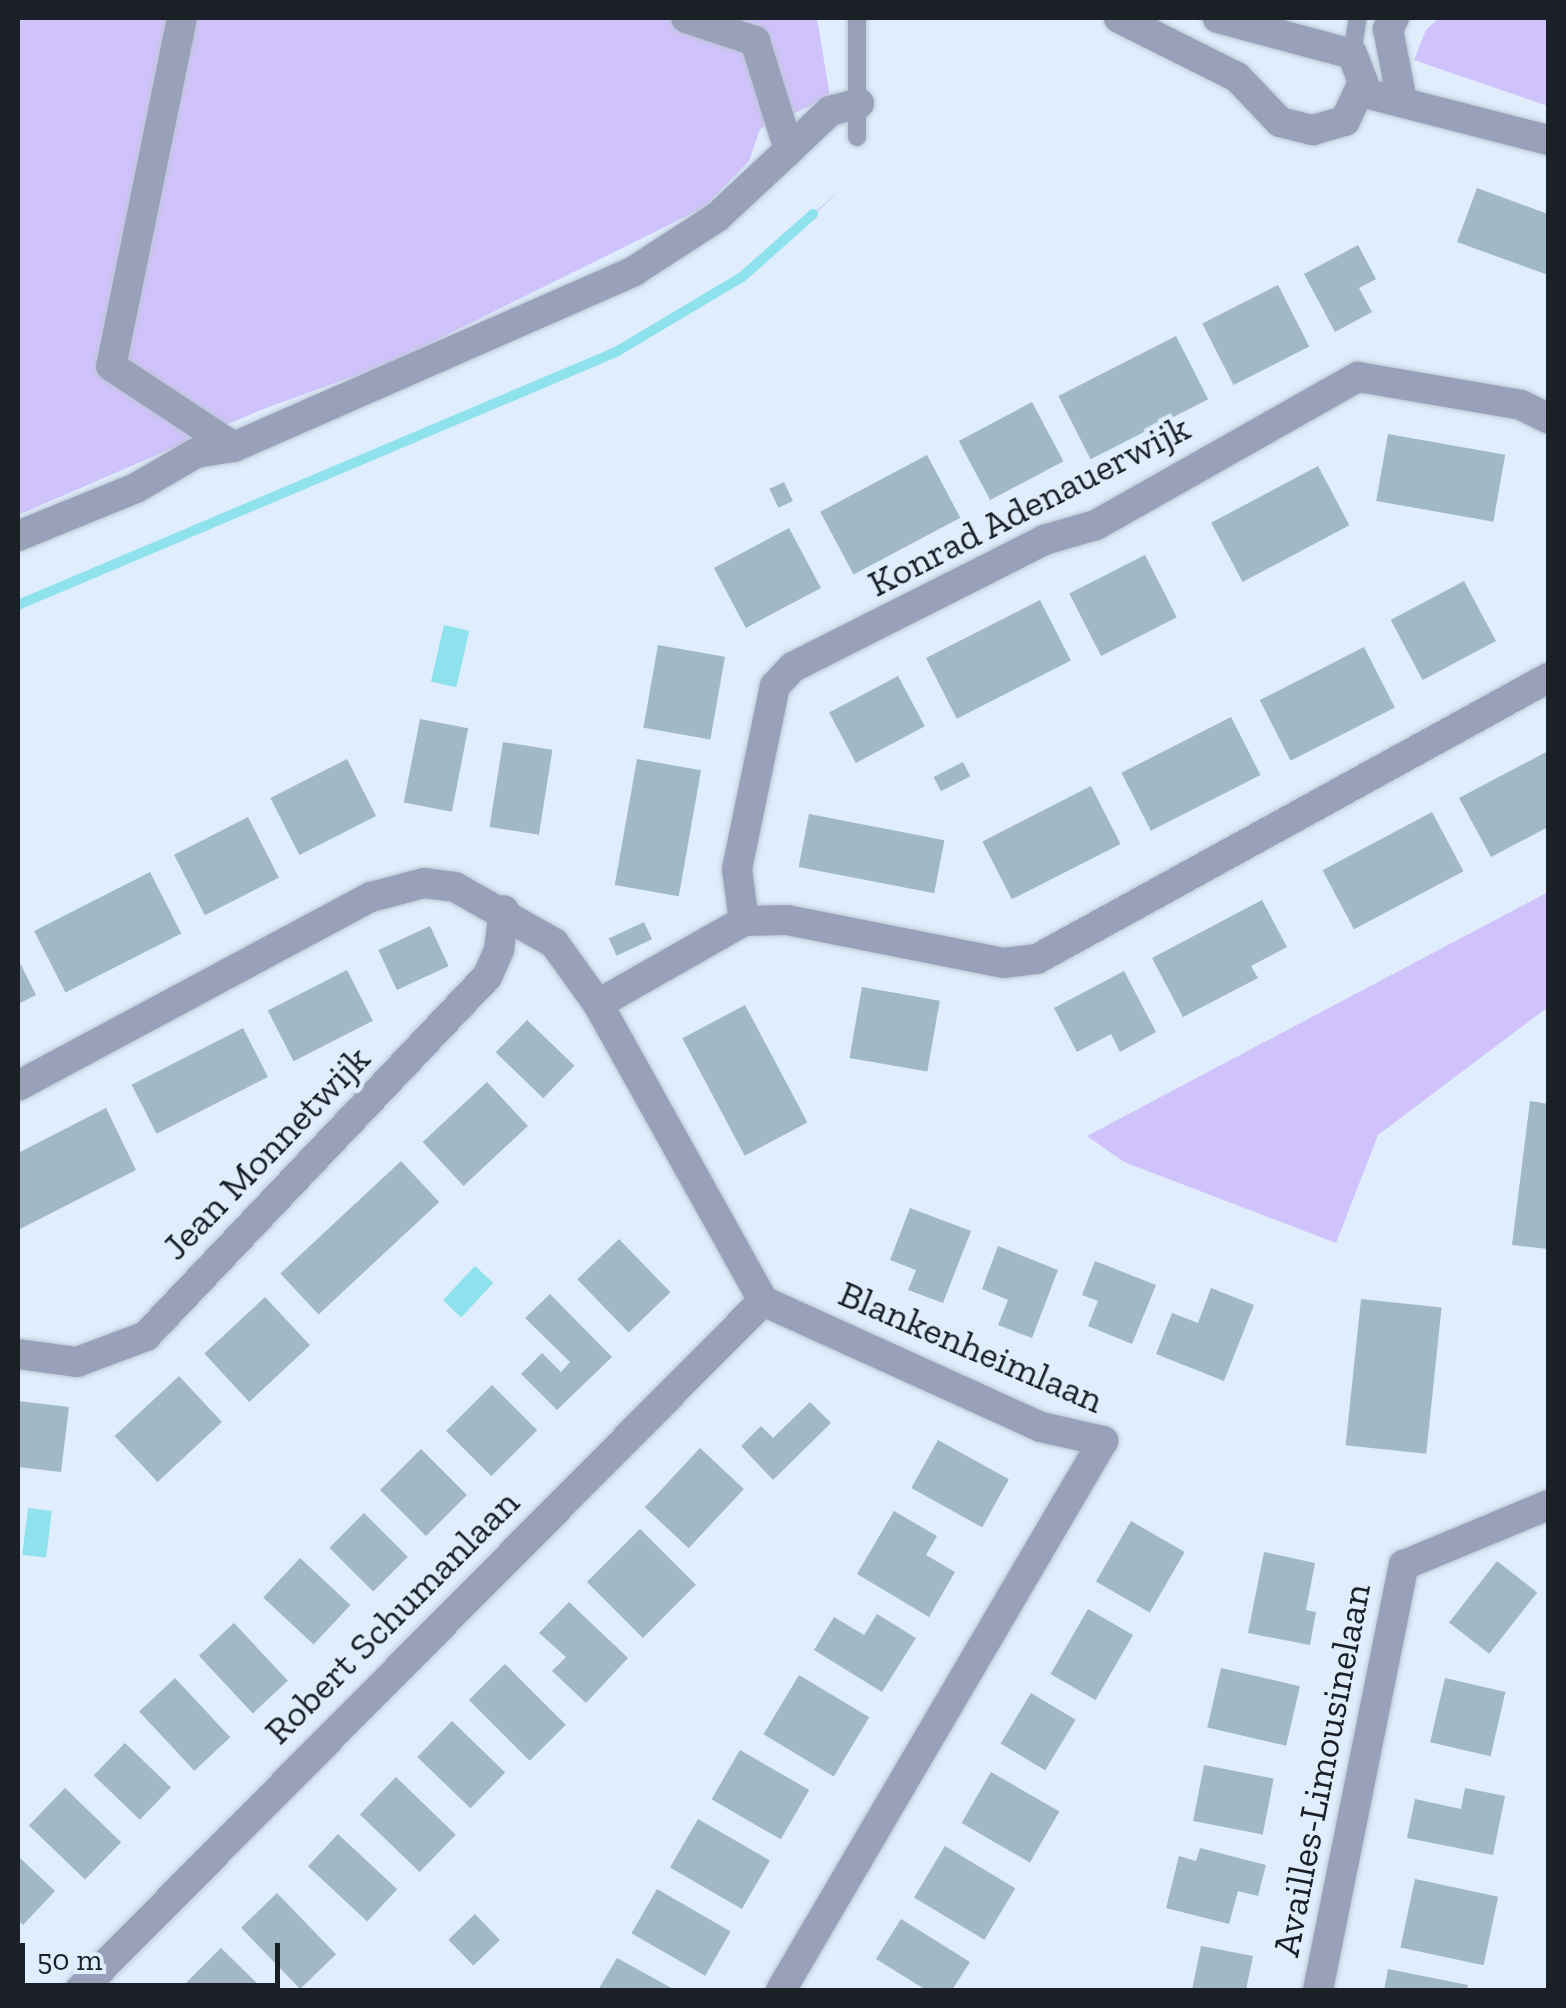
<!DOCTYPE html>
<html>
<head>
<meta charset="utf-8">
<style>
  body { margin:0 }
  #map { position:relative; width:1566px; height:2008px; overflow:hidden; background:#dfedfc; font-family:"Zilla Slab",serif }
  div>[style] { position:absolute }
  .green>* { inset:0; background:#d0c2fb }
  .water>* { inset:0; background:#8de2ed; transform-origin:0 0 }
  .stream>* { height:10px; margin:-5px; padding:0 5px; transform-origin:5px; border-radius:5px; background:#8de2ed }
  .building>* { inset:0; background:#a1b9c5; transform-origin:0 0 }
  .roads { filter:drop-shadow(0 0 2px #bcc8d5) drop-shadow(0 0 2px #bcc8d5) }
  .lane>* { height:18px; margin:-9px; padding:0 9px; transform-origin:9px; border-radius:9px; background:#99a1ba }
  .street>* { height:30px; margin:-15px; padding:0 15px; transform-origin:15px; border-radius:15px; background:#99a1ba }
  span { translate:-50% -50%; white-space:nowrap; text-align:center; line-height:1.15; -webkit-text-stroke:9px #dfedfc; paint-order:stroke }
  .street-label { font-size:38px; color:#1a2026 }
  .frame { position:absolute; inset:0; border:20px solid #1a2026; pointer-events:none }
  .scale { position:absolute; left:20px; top:1943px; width:260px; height:45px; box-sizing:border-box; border:5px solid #1a2026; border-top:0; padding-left:12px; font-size:30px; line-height:35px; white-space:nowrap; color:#1a2026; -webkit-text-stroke:8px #dfedfc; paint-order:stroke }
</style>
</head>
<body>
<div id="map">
  <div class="green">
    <div style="clip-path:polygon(18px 18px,817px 18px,830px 97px,760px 129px,749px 161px,703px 208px,388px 364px,263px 409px,18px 515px)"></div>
    <div style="clip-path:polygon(1439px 18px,1548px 18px,1548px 106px,1414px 60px,1426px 30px)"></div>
    <div style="clip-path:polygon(841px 190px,744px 279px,617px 354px,18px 608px,18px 602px,614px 350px,740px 274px)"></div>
    <div style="clip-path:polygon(1548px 892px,1548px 1007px,1378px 1135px,1336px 1243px,1124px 1162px,1087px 1136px)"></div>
  </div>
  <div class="water">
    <div style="left:444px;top:625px;width:26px;height:58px;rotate:13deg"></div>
    <div style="left:475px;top:1266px;width:25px;height:47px;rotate:43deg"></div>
    <div style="left:28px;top:1508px;width:24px;height:47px;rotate:7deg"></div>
  </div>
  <div class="stream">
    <div style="left:18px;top:605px;width:649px;rotate:-22.93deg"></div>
    <div style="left:616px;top:352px;width:147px;rotate:-30.8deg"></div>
    <div style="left:742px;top:277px;width:95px;rotate:-41.6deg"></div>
  </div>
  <div class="building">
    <div style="clip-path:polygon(1477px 188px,1548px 214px,1548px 275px,1457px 242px)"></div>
    <div style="clip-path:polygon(1358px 245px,1376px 279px,1359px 288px,1372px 312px,1335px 332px,1304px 274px)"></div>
    <div style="left:1278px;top:285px;width:69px;height:85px;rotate:63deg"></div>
    <div style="left:1176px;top:336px;width:71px;height:132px;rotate:63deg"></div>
    <div style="left:1032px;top:402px;width:67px;height:83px;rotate:62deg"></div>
    <div style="left:1388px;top:434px;width:119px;height:68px;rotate:10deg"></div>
    <div style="left:927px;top:455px;width:71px;height:121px;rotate:62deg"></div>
    <div style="left:1318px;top:466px;width:67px;height:121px;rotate:62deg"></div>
    <div style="left:784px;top:482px;width:21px;height:16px;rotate:65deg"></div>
    <div style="left:789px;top:528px;width:68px;height:85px;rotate:62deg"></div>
    <div style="left:1145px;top:555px;width:70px;height:85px;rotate:63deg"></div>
    <div style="left:1464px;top:581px;width:68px;height:83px;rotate:62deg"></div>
    <div style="left:1040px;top:600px;width:68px;height:128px;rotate:63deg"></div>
    <div style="left:658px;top:645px;width:68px;height:84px;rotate:10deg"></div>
    <div style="left:1364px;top:647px;width:68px;height:117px;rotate:63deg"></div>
    <div style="left:898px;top:676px;width:57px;height:78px;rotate:62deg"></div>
    <div style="left:1231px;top:717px;width:65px;height:123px;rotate:63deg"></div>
    <div style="left:420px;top:719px;width:49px;height:85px;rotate:11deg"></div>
    <div style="left:503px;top:742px;width:50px;height:86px;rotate:9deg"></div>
    <div style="clip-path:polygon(1548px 751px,1548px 827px,1491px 857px,1459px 798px)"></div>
    <div style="left:347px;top:759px;width:64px;height:86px;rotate:63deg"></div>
    <div style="left:637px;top:759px;width:65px;height:128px;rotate:10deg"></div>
    <div style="left:963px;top:762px;width:16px;height:33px;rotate:63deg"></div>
    <div style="left:1091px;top:786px;width:65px;height:122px;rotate:63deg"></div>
    <div style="left:1432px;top:812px;width:67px;height:124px;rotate:62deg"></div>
    <div style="left:809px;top:814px;width:138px;height:54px;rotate:11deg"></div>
    <div style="left:248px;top:817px;width:68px;height:83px;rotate:63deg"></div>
    <div style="left:150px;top:872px;width:69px;height:130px;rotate:63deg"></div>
    <div style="clip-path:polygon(1262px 900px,1287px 947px,1251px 966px,1258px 978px,1183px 1017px,1152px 958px)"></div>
    <div style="left:644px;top:922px;width:19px;height:39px;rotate:65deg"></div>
    <div style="left:430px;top:926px;width:44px;height:57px;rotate:65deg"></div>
    <div style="clip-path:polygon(18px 959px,36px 995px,18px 1004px)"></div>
    <div style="left:347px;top:970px;width:57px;height:89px;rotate:63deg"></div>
    <div style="clip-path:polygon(1124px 971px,1156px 1032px,1120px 1052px,1111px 1034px,1077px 1052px,1054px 1008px)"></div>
    <div style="left:862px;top:987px;width:79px;height:72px;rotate:10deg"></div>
    <div style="left:745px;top:1005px;width:133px;height:71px;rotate:62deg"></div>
    <div style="left:527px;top:1020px;width:66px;height:45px;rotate:44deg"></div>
    <div style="left:243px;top:1028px;width:55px;height:125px;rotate:63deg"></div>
    <div style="left:487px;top:1082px;width:60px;height:88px;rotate:47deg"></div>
    <div style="clip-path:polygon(1530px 1101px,1548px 1104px,1548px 1249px,1512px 1245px)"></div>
    <div style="clip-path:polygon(106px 1108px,136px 1170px,18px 1230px,18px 1153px)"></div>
    <div style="left:401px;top:1161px;width:56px;height:165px;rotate:47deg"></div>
    <div style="clip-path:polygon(910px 1208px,971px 1231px,943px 1303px,908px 1290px,916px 1270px,890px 1260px)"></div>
    <div style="left:619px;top:1239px;width:74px;height:58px;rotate:46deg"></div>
    <div style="clip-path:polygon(998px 1246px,1058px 1270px,1032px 1338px,998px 1325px,1008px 1300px,982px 1289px)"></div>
    <div style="clip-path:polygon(1095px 1261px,1156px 1285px,1132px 1344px,1088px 1326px,1098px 1301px,1082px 1295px)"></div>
    <div style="clip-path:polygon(1211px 1288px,1254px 1305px,1224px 1381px,1156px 1354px,1172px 1313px,1198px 1323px)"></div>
    <div style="clip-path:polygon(550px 1294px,612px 1357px,557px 1410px,521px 1374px,542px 1353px,561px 1372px,570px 1362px,525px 1318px)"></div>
    <div style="left:265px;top:1297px;width:66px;height:83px;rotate:47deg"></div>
    <div style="left:1361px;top:1299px;width:81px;height:147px;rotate:6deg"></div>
    <div style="left:179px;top:1376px;width:63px;height:88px;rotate:47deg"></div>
    <div style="left:492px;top:1385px;width:64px;height:65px;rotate:45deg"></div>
    <div style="clip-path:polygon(18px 1401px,69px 1407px,61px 1472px,18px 1467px)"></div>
    <div style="clip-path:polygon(810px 1402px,831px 1423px,773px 1480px,741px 1446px,761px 1426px,773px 1438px)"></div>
    <div style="left:938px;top:1440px;width:81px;height:55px;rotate:29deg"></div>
    <div style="left:700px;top:1448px;width:60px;height:81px;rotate:43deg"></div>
    <div style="left:421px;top:1449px;width:65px;height:58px;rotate:45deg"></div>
    <div style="clip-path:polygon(894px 1511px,937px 1536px,926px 1555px,955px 1572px,929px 1617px,857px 1574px)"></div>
    <div style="left:364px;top:1513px;width:62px;height:49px;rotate:45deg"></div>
    <div style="left:1131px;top:1521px;width:62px;height:70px;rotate:30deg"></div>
    <div style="left:640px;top:1529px;width:79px;height:75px;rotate:45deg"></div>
    <div style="clip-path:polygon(1264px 1552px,1315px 1563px,1306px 1610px,1316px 1612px,1310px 1645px,1248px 1633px)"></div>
    <div style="left:300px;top:1558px;width:69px;height:54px;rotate:43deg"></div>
    <div style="left:1497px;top:1561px;width:51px;height:78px;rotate:38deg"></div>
    <div style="clip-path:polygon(569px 1602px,628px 1658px,586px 1703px,552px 1671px,566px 1657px,539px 1633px)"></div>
    <div style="left:1088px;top:1609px;width:52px;height:75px;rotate:30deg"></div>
    <div style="clip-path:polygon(877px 1614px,916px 1638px,882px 1692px,814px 1650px,834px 1617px,864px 1635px)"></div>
    <div style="left:234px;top:1623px;width:79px;height:48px;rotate:47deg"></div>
    <div style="left:505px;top:1664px;width:86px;height:51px;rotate:45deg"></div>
    <div style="left:1221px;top:1668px;width:81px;height:61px;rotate:13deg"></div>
    <div style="left:799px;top:1675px;width:82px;height:69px;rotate:31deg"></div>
    <div style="left:175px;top:1678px;width:81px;height:49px;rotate:47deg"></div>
    <div style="left:1445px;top:1678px;width:62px;height:66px;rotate:13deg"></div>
    <div style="left:1031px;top:1693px;width:52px;height:59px;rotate:31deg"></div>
    <div style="left:452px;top:1721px;width:74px;height:50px;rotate:44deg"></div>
    <div style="left:125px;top:1743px;width:64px;height:45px;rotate:44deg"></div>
    <div style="left:740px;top:1750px;width:80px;height:57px;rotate:30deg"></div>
    <div style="left:1204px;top:1765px;width:71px;height:57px;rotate:11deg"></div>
    <div style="left:991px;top:1772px;width:79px;height:59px;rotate:30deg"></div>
    <div style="left:396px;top:1777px;width:83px;height:52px;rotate:44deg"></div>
    <div style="left:65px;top:1788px;width:78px;height:52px;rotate:44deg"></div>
    <div style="clip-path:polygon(1465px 1788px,1505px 1796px,1493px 1855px,1407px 1838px,1415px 1799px,1461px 1809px)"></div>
    <div style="left:698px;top:1819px;width:83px;height:56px;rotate:30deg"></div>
    <div style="left:338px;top:1834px;width:81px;height:44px;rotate:43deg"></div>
    <div style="left:945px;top:1846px;width:82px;height:60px;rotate:31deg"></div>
    <div style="clip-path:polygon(1200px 1848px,1266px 1865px,1258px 1896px,1238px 1891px,1229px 1924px,1166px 1908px,1179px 1856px,1196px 1861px)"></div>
    <div style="clip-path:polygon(20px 1858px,55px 1891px,23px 1925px,18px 1920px)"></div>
    <div style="left:1415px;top:1879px;width:85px;height:70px;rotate:12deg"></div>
    <div style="left:657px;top:1889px;width:85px;height:51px;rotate:30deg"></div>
    <div style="left:277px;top:1893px;width:85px;height:50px;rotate:46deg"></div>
    <div style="left:475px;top:1914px;width:36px;height:37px;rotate:46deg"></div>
    <div style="clip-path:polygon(901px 1919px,970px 1962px,952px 1990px,926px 1990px,876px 1959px)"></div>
    <div style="clip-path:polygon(1201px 1946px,1253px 1956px,1246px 1990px,1192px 1990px)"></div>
    <div style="clip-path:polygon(221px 1948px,264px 1990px,191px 1990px,185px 1984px)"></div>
    <div style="clip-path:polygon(617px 1958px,675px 1990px,598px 1990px)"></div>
    <div style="clip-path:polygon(1388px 1969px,1468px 1985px,1467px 1990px,1384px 1990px)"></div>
  </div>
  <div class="roads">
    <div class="lane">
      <div style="left:857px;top:18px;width:119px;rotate:90deg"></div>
      <div style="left:1352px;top:54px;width:36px;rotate:-81deg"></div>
    </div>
    <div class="street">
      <div style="left:182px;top:18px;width:355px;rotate:101.5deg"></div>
      <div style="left:111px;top:366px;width:147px;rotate:33.4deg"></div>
      <div style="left:686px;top:18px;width:73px;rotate:18.4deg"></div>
      <div style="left:755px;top:41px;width:114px;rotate:72.7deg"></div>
      <div style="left:789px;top:150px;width:57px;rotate:-43.6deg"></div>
      <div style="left:830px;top:111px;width:30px;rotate:-15deg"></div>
      <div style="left:1119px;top:18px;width:132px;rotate:26.6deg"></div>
      <div style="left:1237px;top:77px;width:62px;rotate:46.3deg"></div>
      <div style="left:1280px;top:122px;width:34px;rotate:14deg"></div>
      <div style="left:1313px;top:130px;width:33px;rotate:-16deg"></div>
      <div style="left:1345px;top:121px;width:43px;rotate:-65.2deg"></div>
      <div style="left:1363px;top:82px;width:30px;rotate:-111deg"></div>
      <div style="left:1352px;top:54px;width:139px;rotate:-165deg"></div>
      <div style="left:1394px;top:18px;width:13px;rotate:119deg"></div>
      <div style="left:1388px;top:29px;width:73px;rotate:79deg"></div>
      <div style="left:1361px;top:92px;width:193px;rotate:14.4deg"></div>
      <div style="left:18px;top:536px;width:127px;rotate:-22.1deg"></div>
      <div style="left:136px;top:488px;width:69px;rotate:-30.3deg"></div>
      <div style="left:196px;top:453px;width:38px;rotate:-9deg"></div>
      <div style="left:234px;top:447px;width:437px;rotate:-23.7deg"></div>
      <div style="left:634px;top:271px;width:99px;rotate:-33deg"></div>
      <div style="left:717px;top:217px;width:98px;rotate:-42.9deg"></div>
      <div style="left:744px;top:921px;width:52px;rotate:-97.7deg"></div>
      <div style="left:737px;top:869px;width:187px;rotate:-78.3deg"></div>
      <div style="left:775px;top:686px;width:26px;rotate:-47deg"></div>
      <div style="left:793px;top:667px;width:281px;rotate:-26.8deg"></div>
      <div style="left:1044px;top:540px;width:54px;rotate:-16.1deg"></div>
      <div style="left:1096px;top:525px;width:301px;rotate:-29.5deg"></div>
      <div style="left:1358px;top:377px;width:165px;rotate:9.7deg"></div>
      <div style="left:1521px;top:405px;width:30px;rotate:26deg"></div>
      <div style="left:598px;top:1004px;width:168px;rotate:-29.6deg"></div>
      <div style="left:744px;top:921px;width:43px;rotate:-1.3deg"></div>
      <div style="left:787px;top:920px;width:221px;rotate:11.2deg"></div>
      <div style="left:1004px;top:963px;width:33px;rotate:-7deg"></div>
      <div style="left:1037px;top:959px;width:583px;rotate:-28.81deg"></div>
      <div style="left:18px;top:1086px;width:400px;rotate:-28.2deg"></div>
      <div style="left:371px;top:897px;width:55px;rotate:-14.8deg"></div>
      <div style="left:424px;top:883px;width:31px;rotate:7deg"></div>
      <div style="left:455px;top:887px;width:114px;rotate:29.5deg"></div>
      <div style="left:554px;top:943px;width:75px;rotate:54.2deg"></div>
      <div style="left:598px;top:1004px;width:340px;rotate:60.9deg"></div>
      <div style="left:763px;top:1301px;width:305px;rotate:24.4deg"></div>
      <div style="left:1041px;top:1427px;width:64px;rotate:12.7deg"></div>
      <div style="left:1103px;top:1441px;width:636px;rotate:120.39deg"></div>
      <div style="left:18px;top:1354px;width:60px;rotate:7.7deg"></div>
      <div style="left:77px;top:1362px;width:74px;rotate:-20.6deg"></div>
      <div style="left:146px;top:1336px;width:495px;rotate:-46.5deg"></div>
      <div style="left:487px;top:977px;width:30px;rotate:-66deg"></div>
      <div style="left:499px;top:950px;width:40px;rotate:-82.9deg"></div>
      <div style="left:80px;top:1990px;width:970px;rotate:-45.25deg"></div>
      <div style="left:1318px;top:1990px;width:434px;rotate:-78.6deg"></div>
      <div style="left:1404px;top:1565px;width:156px;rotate:-22.6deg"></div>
    </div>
  </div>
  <div class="street-label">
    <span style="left:1029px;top:506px;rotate:-27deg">Konrad Adenauerwijk</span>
    <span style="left:266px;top:1153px;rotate:-46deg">Jean Monnetwijk</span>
    <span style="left:971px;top:1347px;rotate:23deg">Blankenheimlaan</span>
    <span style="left:392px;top:1617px;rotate:-45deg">Robert Schumanlaan</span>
    <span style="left:1322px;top:1770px;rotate:-79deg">Availles-Limousinelaan</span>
  </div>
  <div class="frame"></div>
  <div class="scale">50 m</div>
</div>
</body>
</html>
